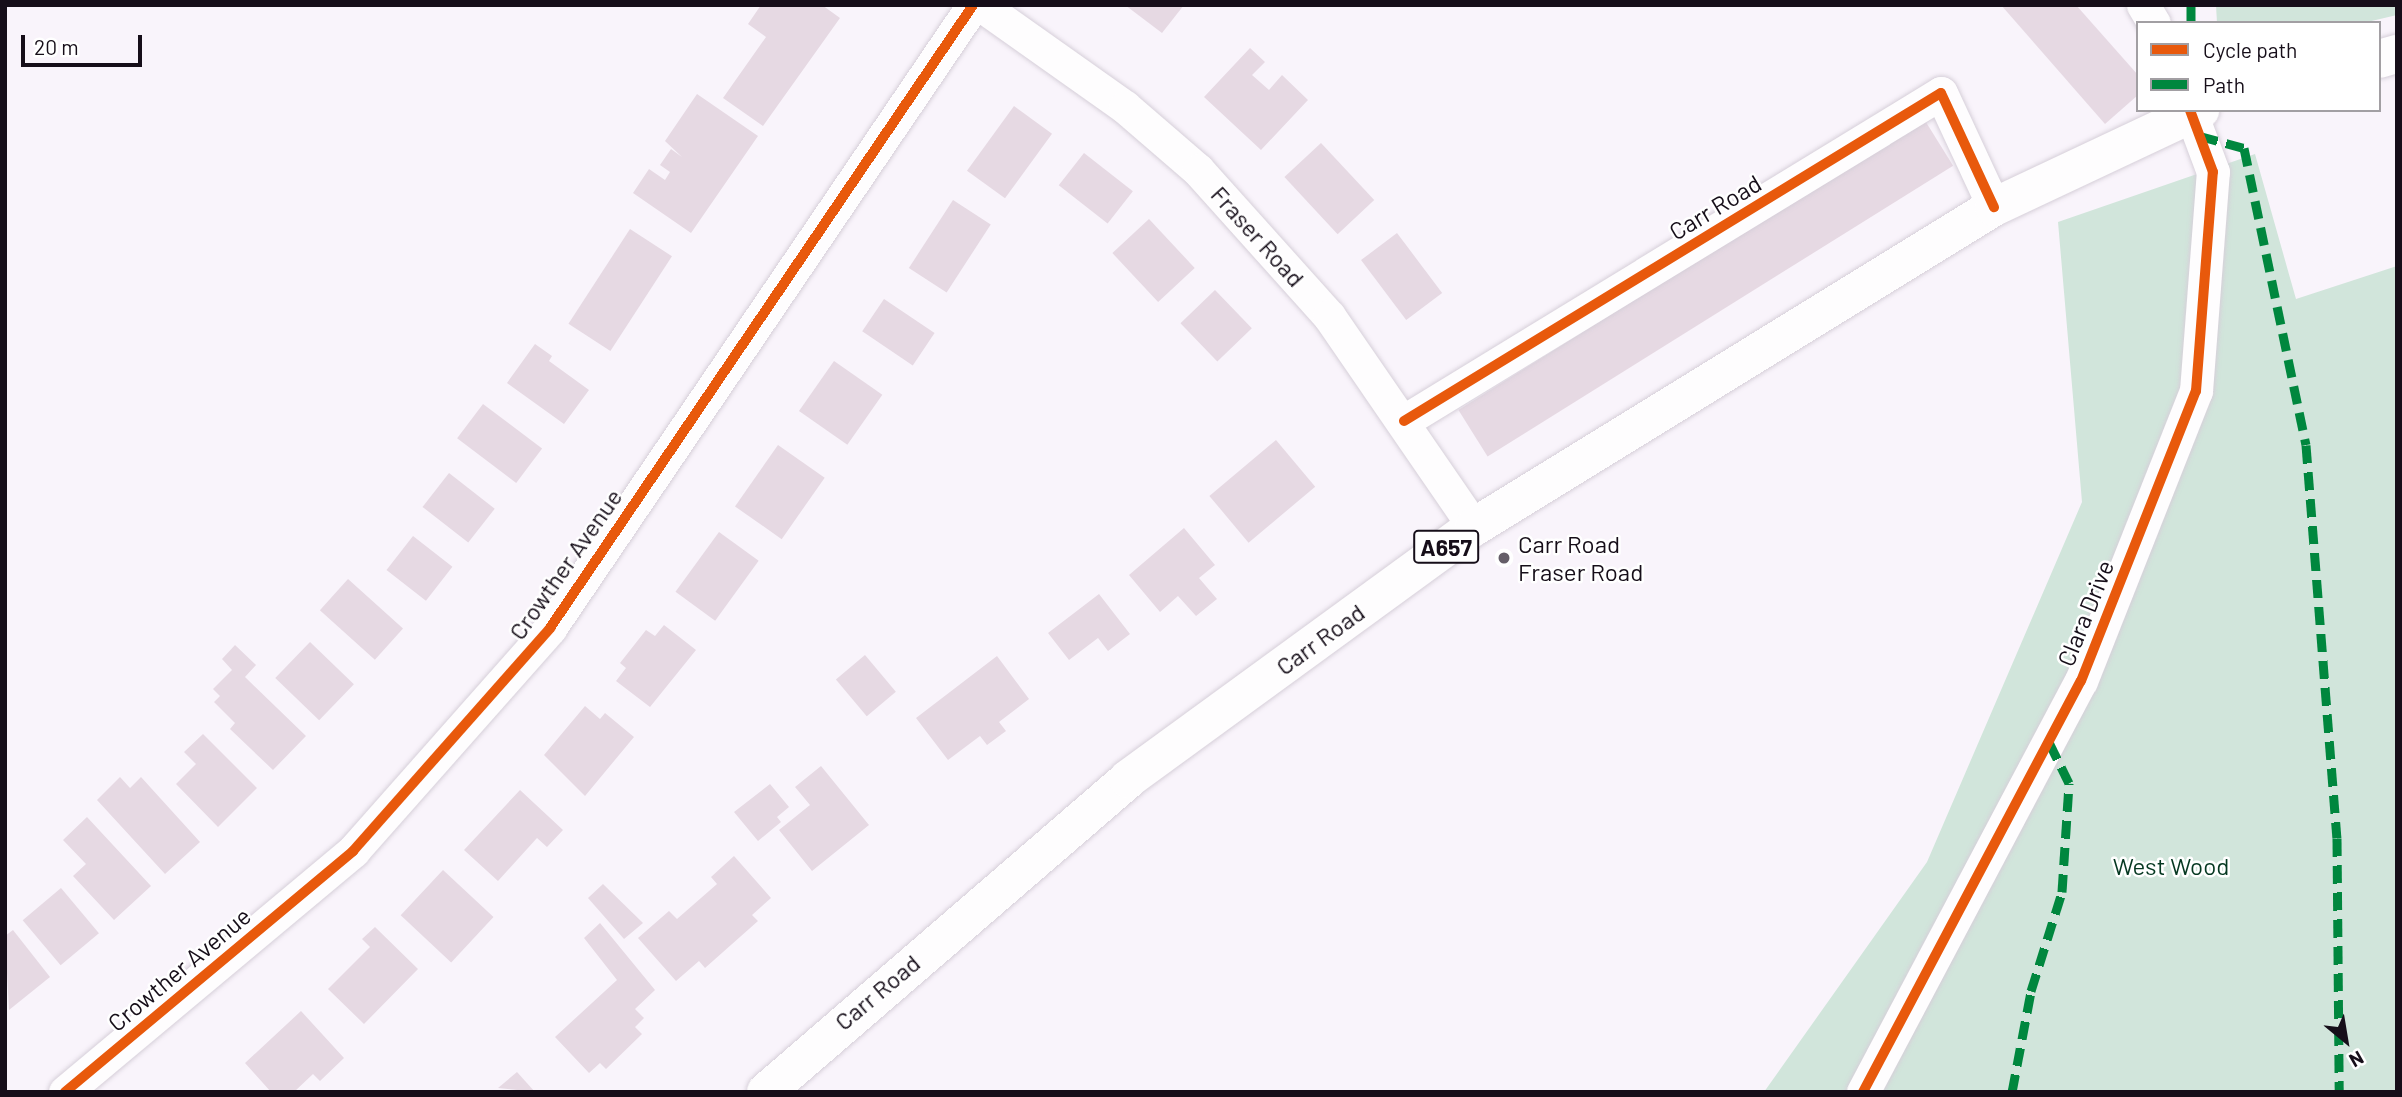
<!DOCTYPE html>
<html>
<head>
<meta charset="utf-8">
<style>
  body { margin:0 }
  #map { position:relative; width:2402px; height:1097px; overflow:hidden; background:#f9f4fb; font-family:Barlow,sans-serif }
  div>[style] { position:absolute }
  .green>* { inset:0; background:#d1e5db }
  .building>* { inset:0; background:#e6d9e3; transform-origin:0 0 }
  .roads { filter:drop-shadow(0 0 2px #d6cfd9) drop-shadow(0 0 2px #d6cfd9) }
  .minor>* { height:33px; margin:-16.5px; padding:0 16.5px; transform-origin:16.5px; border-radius:16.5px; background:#fefdfe }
  .primary>* { height:38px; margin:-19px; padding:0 19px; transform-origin:19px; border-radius:19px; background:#fefdfe }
  .quiet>* { height:9px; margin-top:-4.5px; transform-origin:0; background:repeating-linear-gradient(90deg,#00873e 0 18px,transparent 0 27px) }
  .cycleway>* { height:10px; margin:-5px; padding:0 5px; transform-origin:5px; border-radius:5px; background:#e8590c }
  .dots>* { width:19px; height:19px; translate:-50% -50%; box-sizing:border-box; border:4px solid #fff; border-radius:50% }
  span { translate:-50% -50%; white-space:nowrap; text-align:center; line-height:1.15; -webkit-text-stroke:5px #fff; paint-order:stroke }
  .shield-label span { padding:2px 5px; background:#fff; border:2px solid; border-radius:5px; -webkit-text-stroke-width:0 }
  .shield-label { font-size:23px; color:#160e19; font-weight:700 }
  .street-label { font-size:24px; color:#160e19 }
  .poi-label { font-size:24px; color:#160e19 }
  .left { translate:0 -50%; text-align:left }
  .park-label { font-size:24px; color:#053821 }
  .frame { position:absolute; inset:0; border:7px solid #160e19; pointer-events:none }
  .legend { position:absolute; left:2136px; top:21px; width:245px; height:91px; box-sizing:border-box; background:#fff; border:2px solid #a29fa3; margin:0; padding:9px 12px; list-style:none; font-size:21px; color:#160e19 }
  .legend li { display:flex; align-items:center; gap:14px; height:35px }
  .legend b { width:35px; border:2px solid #a29fa3 }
  .north { position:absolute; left:2311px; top:1006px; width:70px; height:70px; -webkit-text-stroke:5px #fff; paint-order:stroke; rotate:150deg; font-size:19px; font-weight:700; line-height:28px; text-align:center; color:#160e19 }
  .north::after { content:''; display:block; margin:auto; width:24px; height:32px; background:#160e19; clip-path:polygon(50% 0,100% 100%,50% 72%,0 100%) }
  .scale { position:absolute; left:21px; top:35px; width:121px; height:32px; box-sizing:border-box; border:4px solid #160e19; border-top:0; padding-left:9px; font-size:21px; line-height:24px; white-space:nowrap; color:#160e19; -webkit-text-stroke:5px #fff; paint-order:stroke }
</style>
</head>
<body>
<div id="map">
  <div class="green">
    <div style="clip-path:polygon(2216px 5px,2397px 5px,2397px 15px,2363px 23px,2217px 23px)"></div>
    <div style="clip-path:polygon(2255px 154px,2296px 299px,2397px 266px,2397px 1092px,1764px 1092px,1927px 862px,2082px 502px,2058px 222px)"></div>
  </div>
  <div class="building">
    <div style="clip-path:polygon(761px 5px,822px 5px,840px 18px,763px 126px,723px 98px,766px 37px,748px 24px)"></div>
    <div style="clip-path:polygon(1125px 5px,1184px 5px,1162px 33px)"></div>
    <div style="clip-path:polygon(2001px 5px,2076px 5px,2138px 75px,2138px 95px,2105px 124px)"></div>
    <div style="clip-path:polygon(1250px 48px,1265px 62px,1252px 75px,1269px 90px,1282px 75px,1308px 100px,1261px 150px,1204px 97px)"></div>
    <div style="clip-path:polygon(697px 94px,758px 136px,691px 233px,633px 193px,649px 169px,665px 180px,670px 172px,660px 165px,671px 149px,682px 157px,665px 141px)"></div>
    <div style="left:1014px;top:106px;width:47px;height:80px;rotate:36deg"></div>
    <div style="left:1924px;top:119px;width:55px;height:549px;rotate:58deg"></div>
    <div style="left:1321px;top:143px;width:78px;height:50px;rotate:47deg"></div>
    <div style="left:1084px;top:153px;width:62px;height:41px;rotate:38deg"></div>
    <div style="left:953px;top:200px;width:45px;height:81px;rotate:33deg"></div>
    <div style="left:1149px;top:219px;width:67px;height:50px;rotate:47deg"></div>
    <div style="left:630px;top:229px;width:50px;height:113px;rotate:33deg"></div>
    <div style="left:1397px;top:233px;width:75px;height:45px;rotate:53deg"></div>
    <div style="left:1215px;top:290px;width:53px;height:48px;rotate:46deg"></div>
    <div style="left:884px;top:299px;width:61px;height:39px;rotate:34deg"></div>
    <div style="clip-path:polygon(535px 344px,552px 356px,549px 361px,589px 390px,564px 424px,507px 383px)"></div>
    <div style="left:834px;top:361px;width:59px;height:61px;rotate:35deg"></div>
    <div style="left:483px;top:404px;width:74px;height:43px;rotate:37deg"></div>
    <div style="left:1276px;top:440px;width:61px;height:87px;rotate:50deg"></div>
    <div style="left:778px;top:445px;width:57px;height:75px;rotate:35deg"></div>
    <div style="left:449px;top:473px;width:58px;height:43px;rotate:38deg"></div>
    <div style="clip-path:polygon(1184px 528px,1215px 565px,1199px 578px,1217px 599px,1196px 616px,1178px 596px,1160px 612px,1129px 575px)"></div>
    <div style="left:719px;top:532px;width:49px;height:74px;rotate:36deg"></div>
    <div style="left:413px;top:536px;width:50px;height:43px;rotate:38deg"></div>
    <div style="left:348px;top:579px;width:74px;height:42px;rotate:42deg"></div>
    <div style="clip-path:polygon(1099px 594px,1130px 634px,1108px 651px,1098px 638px,1069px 660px,1048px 633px)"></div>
    <div style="clip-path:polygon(664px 625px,696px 650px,650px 707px,616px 681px,626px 668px,620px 663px,646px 630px,655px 636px)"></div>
    <div style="left:310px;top:642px;width:61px;height:50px;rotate:44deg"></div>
    <div style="clip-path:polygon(235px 645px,256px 665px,245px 677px,306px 736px,273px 770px,230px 729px,235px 723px,214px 702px,220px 696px,213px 689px,232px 670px,222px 659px)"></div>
    <div style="left:865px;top:655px;width:48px;height:38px;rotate:50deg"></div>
    <div style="clip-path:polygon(997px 656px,1029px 699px,999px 722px,1006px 731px,987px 745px,980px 736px,948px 760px,916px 718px)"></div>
    <div style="clip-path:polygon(585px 706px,600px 719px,605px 713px,634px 737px,585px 796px,544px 755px)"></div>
    <div style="clip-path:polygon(203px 734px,257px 788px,218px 827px,176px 784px,196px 764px,184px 752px)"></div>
    <div style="clip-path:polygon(821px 766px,869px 825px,812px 871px,779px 830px,810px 805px,795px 787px)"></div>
    <div style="clip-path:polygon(120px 777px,130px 788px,141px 777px,200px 842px,165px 874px,97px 800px)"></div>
    <div style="clip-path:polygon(770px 784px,789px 807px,777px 817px,781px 822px,758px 841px,734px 812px)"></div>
    <div style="clip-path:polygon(520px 790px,563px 830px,547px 847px,537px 838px,498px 881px,464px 850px)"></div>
    <div style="clip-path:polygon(87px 817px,151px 886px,114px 920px,73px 876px,86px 864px,63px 840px)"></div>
    <div style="clip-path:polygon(734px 856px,771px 898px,752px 915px,758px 921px,705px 968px,699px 961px,676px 981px,638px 938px,669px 911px,677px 919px,717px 884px,711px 877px)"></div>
    <div style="left:443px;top:870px;width:69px;height:62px;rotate:43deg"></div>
    <div style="clip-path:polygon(603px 884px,643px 923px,624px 939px,588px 898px)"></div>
    <div style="left:61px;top:888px;width:59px;height:50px;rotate:50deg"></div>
    <div style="clip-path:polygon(600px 923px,655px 990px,635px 1009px,644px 1018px,635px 1027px,642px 1034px,606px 1069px,600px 1063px,589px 1073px,555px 1037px,617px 980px,584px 938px)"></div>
    <div style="clip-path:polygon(375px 927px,418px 969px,364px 1024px,328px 989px,370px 947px,362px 939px)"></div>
    <div style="clip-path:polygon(13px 930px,50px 977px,9px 1010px,5px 936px)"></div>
    <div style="clip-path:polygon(301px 1011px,344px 1058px,320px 1081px,313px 1074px,294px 1092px,271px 1092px,245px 1063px)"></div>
    <div style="clip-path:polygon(517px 1072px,535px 1092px,498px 1088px)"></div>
  </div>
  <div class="roads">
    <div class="minor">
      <div style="left:981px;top:5px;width:176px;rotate:35.3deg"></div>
      <div style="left:1125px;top:107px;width:96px;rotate:40.8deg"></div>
      <div style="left:1198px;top:170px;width:196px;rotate:48.1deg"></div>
      <div style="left:1329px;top:316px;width:256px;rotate:55.5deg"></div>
      <div style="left:2143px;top:5px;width:21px;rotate:59deg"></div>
      <div style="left:1404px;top:421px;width:629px;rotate:-31.42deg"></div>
      <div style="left:1941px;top:93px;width:126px;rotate:65.1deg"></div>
      <div style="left:65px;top:1092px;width:376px;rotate:-39.9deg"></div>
      <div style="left:353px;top:851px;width:298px;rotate:-48.5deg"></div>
      <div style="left:550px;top:628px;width:753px;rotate:-55.82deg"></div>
      <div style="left:1863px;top:1092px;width:465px;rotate:-62.1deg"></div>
      <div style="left:2081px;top:681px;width:312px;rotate:-68.4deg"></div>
      <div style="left:2196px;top:391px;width:220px;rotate:-85.6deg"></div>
      <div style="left:2213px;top:172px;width:66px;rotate:-110.4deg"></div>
    </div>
    <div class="primary">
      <div style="left:2379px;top:59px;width:19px;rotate:-16deg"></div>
      <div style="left:766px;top:1092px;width:479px;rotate:-40.8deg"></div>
      <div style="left:1128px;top:779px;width:428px;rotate:-36.1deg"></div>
      <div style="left:1474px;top:527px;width:611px;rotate:-31.61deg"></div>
      <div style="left:1994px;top:207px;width:228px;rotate:-25.2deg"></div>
    </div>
  </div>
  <div class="quiet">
    <div style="left:2191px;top:23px;width:18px;rotate:-90deg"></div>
    <div style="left:2200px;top:136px;width:46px;rotate:15.3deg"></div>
    <div style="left:2244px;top:148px;width:303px;rotate:78.2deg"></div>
    <div style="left:2306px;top:445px;width:394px;rotate:85.5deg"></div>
    <div style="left:2337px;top:838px;width:254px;rotate:89.5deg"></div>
    <div style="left:2012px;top:1092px;width:103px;rotate:-79.3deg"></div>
    <div style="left:2031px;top:991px;width:104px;rotate:-72.6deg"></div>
    <div style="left:2062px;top:892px;width:109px;rotate:-86.3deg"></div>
    <div style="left:2069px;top:783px;width:46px;rotate:-116deg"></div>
  </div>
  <div class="cycleway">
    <div style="left:1404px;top:421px;width:629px;rotate:-31.42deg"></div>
    <div style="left:1941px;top:93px;width:126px;rotate:65.1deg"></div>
    <div style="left:65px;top:1092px;width:376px;rotate:-39.9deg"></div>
    <div style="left:353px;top:851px;width:298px;rotate:-48.5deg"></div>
    <div style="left:550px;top:628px;width:753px;rotate:-55.82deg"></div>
    <div style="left:1863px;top:1092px;width:465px;rotate:-62.1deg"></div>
    <div style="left:2081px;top:681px;width:312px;rotate:-68.4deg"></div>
    <div style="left:2196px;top:391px;width:220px;rotate:-85.6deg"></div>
    <div style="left:2213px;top:172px;width:66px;rotate:-110.4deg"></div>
  </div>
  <div class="dots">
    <div style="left:1504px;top:558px;background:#655e68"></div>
  </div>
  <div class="shield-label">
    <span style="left:1446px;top:547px">A657</span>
  </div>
  <div class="street-label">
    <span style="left:1715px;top:207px;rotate:-31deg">Carr Road</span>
    <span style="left:1258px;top:236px;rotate:48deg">Fraser Road</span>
    <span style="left:565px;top:564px;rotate:-55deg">Crowther Avenue</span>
    <span style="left:2085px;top:613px;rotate:-68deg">Clara Drive</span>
    <span style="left:1320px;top:639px;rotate:-36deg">Carr Road</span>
    <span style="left:179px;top:969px;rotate:-40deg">Crowther Avenue</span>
    <span style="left:877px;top:992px;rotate:-40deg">Carr Road</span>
  </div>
  <div class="poi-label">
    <span class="left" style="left:1518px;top:558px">Carr Road<br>Fraser Road</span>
  </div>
  <div class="park-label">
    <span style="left:2171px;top:866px">West Wood</span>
  </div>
  <div class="frame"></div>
  <ul class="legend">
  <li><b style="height:9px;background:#e8590c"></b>Cycle path</li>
  <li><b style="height:9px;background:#00873e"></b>Path</li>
  </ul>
  <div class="north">N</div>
  <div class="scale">20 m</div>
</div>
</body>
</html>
